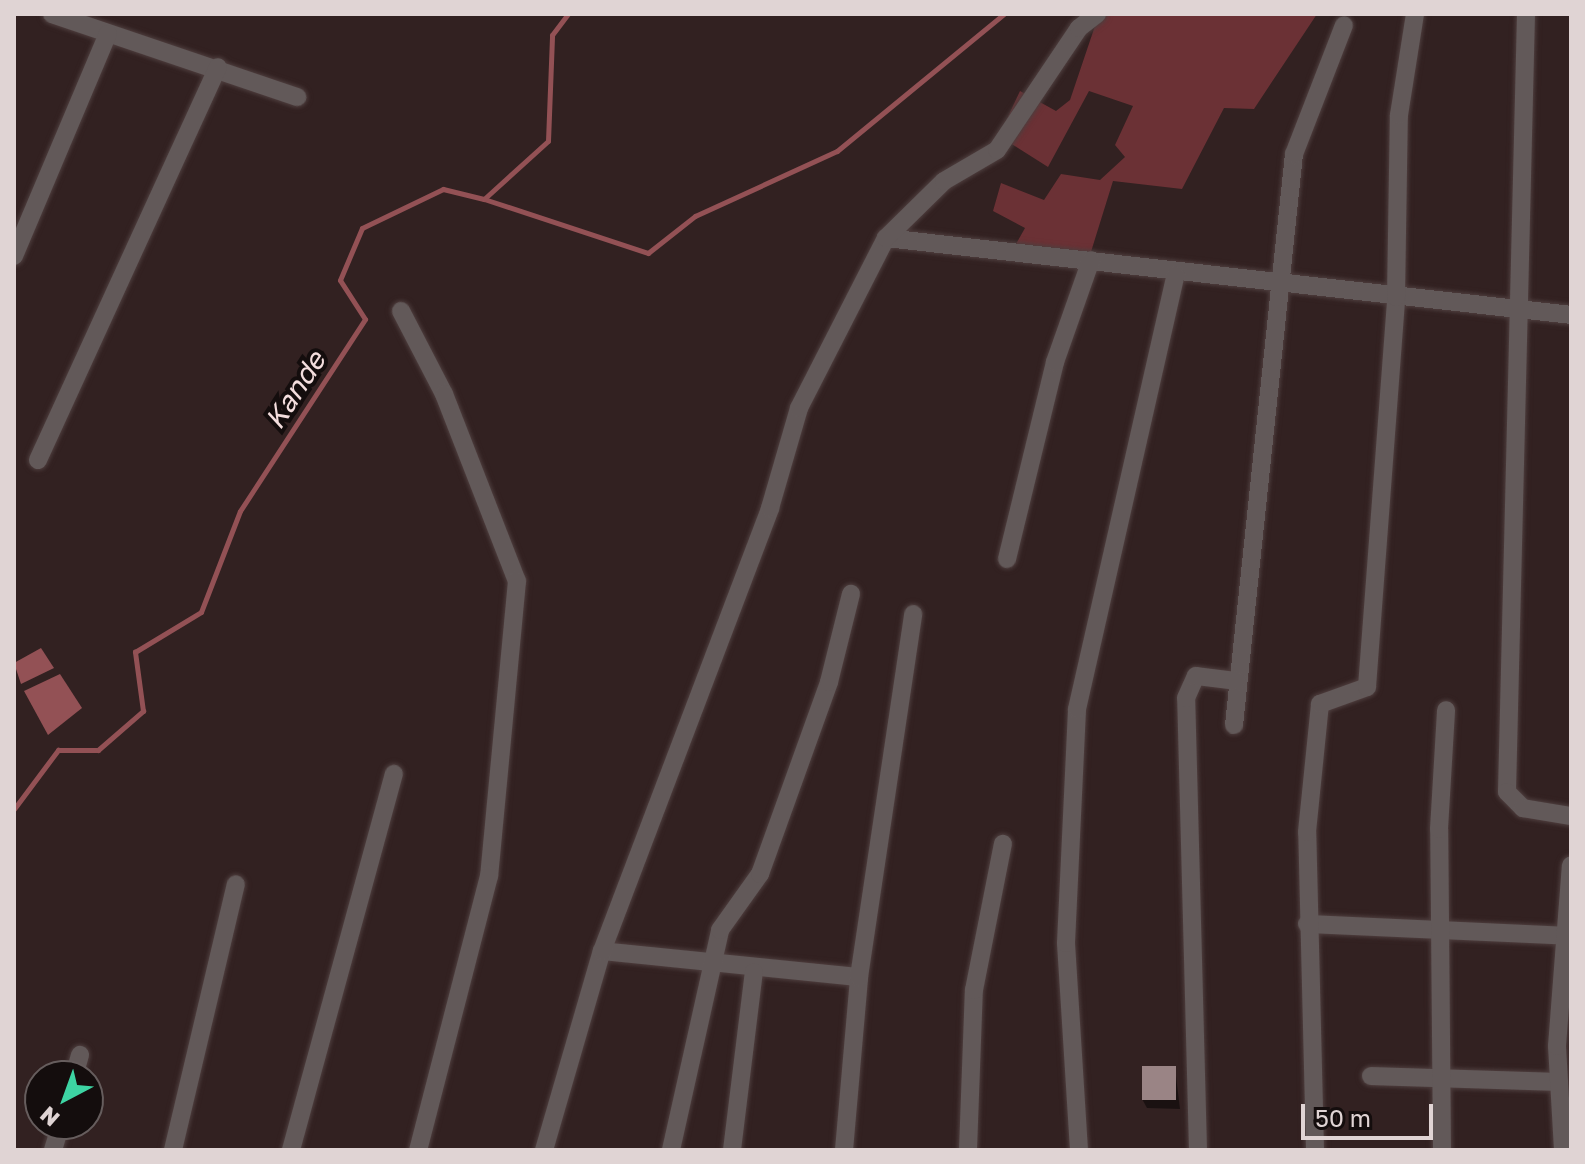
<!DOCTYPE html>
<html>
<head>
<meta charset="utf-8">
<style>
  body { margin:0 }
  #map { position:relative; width:1585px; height:1164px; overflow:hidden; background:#322121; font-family:"Golos Text",sans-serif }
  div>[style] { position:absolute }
  .green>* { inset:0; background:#6b3135 }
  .water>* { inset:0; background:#935155 }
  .shadow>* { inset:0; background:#0007 }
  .stream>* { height:5px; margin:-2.5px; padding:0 2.5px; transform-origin:2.5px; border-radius:2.5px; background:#935155 }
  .building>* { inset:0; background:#9a8485; transform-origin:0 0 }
  .roads { filter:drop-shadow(0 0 2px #4e3e3e) drop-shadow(0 0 2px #4e3e3e) }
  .minor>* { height:18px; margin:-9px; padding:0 9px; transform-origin:9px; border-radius:9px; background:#625959 }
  span { translate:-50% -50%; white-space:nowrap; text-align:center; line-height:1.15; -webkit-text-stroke:8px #140d0d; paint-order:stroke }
  .water-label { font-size:28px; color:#f4dede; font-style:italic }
  .frame { position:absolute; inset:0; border:16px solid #e0d4d4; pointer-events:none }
  .north { position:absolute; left:24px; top:1060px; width:80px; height:80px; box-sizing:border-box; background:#140d0d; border:2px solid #665d5d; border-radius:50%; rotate:221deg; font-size:22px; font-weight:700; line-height:32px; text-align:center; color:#e0d4d4 }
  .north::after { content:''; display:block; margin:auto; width:28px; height:36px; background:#3dd4a3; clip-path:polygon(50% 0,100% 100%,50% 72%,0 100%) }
  .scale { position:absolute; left:1301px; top:1104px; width:132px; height:36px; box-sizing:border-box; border:4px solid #e0d4d4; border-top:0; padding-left:10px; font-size:24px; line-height:28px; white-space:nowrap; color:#e0d4d4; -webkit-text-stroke:6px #140d0d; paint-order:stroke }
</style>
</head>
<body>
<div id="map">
  <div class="green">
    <div style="clip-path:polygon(1099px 14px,1317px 14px,1254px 109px,1224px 108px,1182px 189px,1113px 181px,1090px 255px,1011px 253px,1025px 228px,993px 211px,1001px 183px,1044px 200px,1061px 174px,1100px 180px,1125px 157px,1115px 145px,1133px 106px,1089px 91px,1048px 167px,999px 136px,1020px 91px,1056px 111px,1070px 100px)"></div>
  </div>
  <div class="water">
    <div style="clip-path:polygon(41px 648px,54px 668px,21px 684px,14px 663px)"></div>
    <div style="clip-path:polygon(60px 674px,82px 708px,48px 735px,24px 691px)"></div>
  </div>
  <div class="shadow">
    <div style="clip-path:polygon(1175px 1068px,1180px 1109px,1147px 1108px,1142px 1099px)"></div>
  </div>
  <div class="stream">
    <div style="left:484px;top:199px;width:173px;rotate:18.2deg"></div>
    <div style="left:648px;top:253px;width:60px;rotate:-38.2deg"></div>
    <div style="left:695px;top:216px;width:156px;rotate:-24.6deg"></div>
    <div style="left:837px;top:151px;width:216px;rotate:-39.4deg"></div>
    <div style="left:14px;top:809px;width:74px;rotate:-53.3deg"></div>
    <div style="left:58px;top:750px;width:40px"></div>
    <div style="left:98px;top:750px;width:60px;rotate:-40.9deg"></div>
    <div style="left:143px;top:711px;width:60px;rotate:-97.7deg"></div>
    <div style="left:135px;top:652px;width:77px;rotate:-31.2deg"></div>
    <div style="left:201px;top:612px;width:108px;rotate:-68.9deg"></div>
    <div style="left:240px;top:511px;width:229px;rotate:-56.9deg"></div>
    <div style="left:365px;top:319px;width:46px;rotate:-122.7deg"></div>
    <div style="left:340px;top:280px;width:56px;rotate:-67.1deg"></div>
    <div style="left:362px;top:228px;width:90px;rotate:-25.7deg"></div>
    <div style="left:443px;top:189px;width:42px;rotate:13.7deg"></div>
    <div style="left:484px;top:199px;width:86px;rotate:-42.2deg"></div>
    <div style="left:548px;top:141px;width:106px;rotate:-87.8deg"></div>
    <div style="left:552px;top:35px;width:26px;rotate:-53deg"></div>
  </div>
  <div class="building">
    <div style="left:1176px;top:1066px;width:34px;height:34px;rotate:90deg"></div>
  </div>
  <div class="roads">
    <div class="minor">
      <div style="left:52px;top:14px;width:259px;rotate:18.7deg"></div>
      <div style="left:1526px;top:14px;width:778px;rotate:91.4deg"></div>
      <div style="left:1507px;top:792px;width:23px;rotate:45deg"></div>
      <div style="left:1523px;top:808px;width:49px;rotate:9.5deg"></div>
      <div style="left:886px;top:238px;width:689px;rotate:6.41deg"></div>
      <div style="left:14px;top:256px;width:241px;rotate:-67.1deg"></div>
      <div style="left:401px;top:311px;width:93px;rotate:62.6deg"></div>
      <div style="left:444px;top:394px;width:201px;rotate:68.7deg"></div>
      <div style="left:517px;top:581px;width:296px;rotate:95.4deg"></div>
      <div style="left:489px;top:876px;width:283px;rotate:104.5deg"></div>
      <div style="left:38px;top:460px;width:432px;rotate:-65.4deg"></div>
      <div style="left:1007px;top:559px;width:203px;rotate:-76.3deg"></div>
      <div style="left:1055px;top:362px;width:108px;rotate:-70.6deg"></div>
      <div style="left:1234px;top:725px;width:574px;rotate:-84deg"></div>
      <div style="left:1294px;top:154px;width:138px;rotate:-68.8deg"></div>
      <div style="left:1307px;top:924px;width:264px;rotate:2.6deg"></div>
      <div style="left:602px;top:951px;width:258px;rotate:5.8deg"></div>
      <div style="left:74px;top:1076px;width:22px;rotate:-74deg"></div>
      <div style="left:1371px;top:1076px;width:188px;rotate:1.8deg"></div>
      <div style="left:53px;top:1150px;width:27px;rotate:-73deg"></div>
      <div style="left:173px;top:1150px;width:273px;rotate:-76.7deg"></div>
      <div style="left:291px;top:1150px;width:390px;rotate:-74.7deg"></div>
      <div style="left:544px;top:1150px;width:207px;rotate:-73.8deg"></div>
      <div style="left:602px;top:951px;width:474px;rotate:-69.2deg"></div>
      <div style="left:770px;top:508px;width:104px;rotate:-73.8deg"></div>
      <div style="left:799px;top:408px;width:191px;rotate:-62.9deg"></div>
      <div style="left:886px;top:238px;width:81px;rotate:-44.5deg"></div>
      <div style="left:944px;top:181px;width:61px;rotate:-30.3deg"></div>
      <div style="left:997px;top:150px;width:147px;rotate:-56.1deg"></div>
      <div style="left:1079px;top:28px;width:23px;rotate:-38deg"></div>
      <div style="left:671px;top:1150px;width:225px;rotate:-77.4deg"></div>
      <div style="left:720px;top:930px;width:69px;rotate:-54.5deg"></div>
      <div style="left:760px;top:874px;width:204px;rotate:-70.2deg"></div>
      <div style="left:829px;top:682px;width:91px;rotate:-76deg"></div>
      <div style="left:732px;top:1150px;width:179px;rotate:-83deg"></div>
      <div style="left:844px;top:1150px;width:174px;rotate:-85deg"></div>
      <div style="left:859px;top:977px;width:367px;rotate:-81.5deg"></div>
      <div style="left:968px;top:1150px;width:160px;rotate:-87.9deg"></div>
      <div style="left:974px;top:990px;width:149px;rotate:-78.8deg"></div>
      <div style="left:1079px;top:1150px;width:207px;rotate:-93.6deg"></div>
      <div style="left:1066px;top:943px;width:234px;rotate:-87.3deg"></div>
      <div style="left:1077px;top:709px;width:445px;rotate:-77.2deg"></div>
      <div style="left:1198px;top:1150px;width:452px;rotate:-91.5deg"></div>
      <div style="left:1186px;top:698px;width:24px;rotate:-66deg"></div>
      <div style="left:1196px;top:676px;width:41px;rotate:7deg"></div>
      <div style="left:1315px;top:1150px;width:318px;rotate:-91.4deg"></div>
      <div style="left:1307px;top:832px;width:129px;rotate:-84.2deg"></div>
      <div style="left:1320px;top:704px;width:50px;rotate:-19.9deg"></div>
      <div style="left:1367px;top:687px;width:391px;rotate:-85.7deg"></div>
      <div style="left:1396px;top:297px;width:182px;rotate:-89.1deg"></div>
      <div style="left:1399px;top:115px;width:102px;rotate:-81deg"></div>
      <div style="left:1442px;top:1150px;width:321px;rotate:-90.5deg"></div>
      <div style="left:1439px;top:829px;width:119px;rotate:-86.6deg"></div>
      <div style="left:1563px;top:1150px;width:104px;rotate:-93.3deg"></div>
      <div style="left:1557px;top:1046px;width:181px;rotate:-85.6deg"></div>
    </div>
  </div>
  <div class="water-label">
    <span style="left:295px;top:390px;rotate:-57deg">Kande</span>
  </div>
  <div class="frame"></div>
  <div class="north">N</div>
  <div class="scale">50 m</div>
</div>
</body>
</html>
